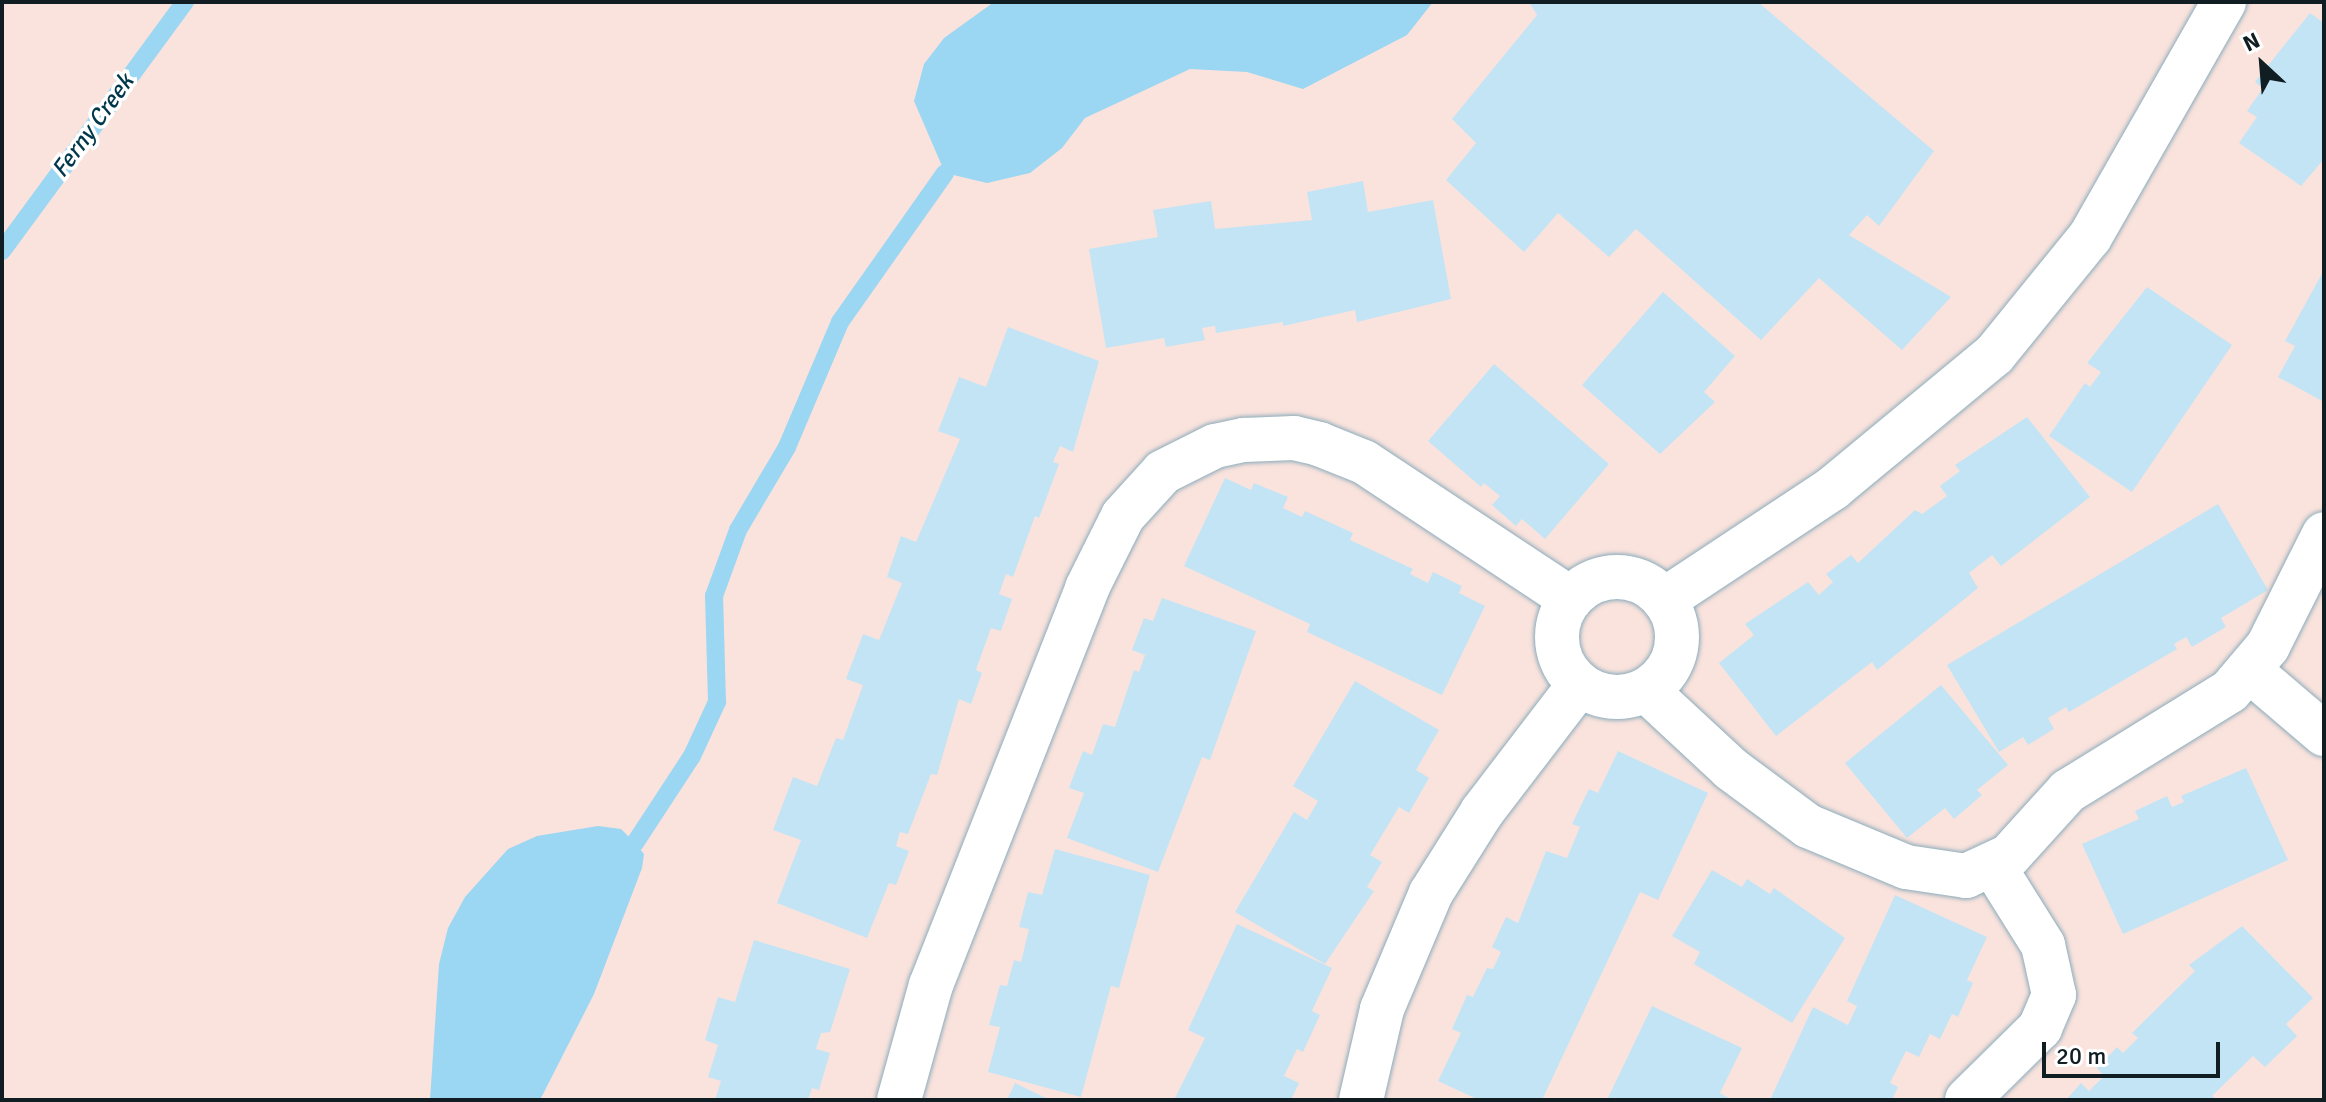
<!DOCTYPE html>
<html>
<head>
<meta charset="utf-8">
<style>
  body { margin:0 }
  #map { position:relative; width:2326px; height:1102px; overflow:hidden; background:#f3f9fd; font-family:Signika,sans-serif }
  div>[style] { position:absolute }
  .green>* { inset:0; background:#fae3dd; transform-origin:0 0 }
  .water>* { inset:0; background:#9bd6f3 }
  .stream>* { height:18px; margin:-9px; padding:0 9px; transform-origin:9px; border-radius:9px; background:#9bd6f3 }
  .building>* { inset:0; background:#c3e4f5 }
  .roads { filter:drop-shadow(0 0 2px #8cacbb) drop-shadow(0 0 2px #8cacbb) }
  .minor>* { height:44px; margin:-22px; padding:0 22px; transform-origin:22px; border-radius:22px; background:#fff }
  .minor>.ring { margin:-22px; padding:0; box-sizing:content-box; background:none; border:44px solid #fff; border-radius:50% }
  span { translate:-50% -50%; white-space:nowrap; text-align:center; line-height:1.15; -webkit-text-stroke:7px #fff; paint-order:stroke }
  .water-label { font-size:24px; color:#01374a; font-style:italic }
  .frame { position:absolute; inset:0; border:4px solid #101d22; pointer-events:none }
  .north { position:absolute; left:2222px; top:24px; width:80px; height:80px; -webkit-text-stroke:6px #fff; paint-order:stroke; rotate:334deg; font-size:22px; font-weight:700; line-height:32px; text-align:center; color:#101d22 }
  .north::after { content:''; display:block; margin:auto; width:28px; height:36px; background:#101d22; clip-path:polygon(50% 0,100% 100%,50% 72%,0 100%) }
  .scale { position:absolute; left:2042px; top:1042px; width:178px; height:36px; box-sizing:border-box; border:4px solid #101d22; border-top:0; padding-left:10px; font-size:24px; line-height:28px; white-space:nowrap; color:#101d22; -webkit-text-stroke:6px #fff; paint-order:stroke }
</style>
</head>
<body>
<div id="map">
  <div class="green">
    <div style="left:2px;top:2px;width:2322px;height:1098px"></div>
  </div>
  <div class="water">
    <div style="clip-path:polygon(994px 2px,1433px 2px,1407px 35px,1303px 89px,1247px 72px,1190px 69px,1085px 118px,1062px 148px,1030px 173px,987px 183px,945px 173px,914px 101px,924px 64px,944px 38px)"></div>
    <div style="clip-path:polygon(598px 826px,621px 829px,635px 843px,644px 854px,642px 868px,594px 994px,540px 1100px,430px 1100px,439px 964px,448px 928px,465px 897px,508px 849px,537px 836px)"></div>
  </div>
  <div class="stream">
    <div style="left:2px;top:251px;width:309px;rotate:-53.7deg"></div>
    <div style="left:635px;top:843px;width:104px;rotate:-56.8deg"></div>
    <div style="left:692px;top:756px;width:60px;rotate:-65.2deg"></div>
    <div style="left:717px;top:702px;width:106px;rotate:-91.6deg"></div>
    <div style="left:714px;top:596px;width:70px;rotate:-70deg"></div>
    <div style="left:738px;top:530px;width:96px;rotate:-59.4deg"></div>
    <div style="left:787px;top:447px;width:136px;rotate:-67deg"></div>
    <div style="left:840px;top:322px;width:182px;rotate:-54.8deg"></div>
  </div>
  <div class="building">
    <div style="clip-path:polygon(1529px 2px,1758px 2px,1934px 151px,1879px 226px,1867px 215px,1849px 235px,1951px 297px,1902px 350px,1819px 278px,1761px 340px,1636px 229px,1609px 257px,1558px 213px,1524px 252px,1446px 180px,1476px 143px,1452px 119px,1537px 15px)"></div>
    <div style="clip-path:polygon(2310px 13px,2324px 23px,2324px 159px,2301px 186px,2239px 143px,2257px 117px,2247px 111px,2263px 88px,2255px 82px)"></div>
    <div style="clip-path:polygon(1363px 181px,1368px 212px,1433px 200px,1451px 299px,1357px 322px,1355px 310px,1283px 326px,1283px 322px,1216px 333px,1215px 326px,1202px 328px,1205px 340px,1166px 347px,1164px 338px,1106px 348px,1089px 249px,1158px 237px,1153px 210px,1211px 201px,1215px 229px,1312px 220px,1307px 192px)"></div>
    <div style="clip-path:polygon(2324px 270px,2324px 402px,2278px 377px,2295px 346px,2285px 341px)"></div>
    <div style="clip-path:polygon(2147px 287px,2232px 345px,2132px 492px,2049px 436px,2085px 383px,2090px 387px,2101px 372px,2087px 363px)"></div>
    <div style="clip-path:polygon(1663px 292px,1735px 356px,1704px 392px,1715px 402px,1660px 454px,1582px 385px)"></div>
    <div style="clip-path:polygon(1008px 327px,1099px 361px,1073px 452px,1060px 446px,1053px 462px,1059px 464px,1039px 518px,1035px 516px,1013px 577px,1006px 574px,999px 594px,1012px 599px,1001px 631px,991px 628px,976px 670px,982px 673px,971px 704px,959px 699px,937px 775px,931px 774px,908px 834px,900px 832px,896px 846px,909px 851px,896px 885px,889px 883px,867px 938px,777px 903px,801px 840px,773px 830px,793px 777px,817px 786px,836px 738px,843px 740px,863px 685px,846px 679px,863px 634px,879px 640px,902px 583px,887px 577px,901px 536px,916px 542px,960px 439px,938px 431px,959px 377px,986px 387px)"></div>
    <div style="clip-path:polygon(1494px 364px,1609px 464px,1545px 539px,1522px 519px,1516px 526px,1492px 505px,1500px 496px,1484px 483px,1481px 487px,1428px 441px)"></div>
    <div style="clip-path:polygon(2027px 417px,2090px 497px,2001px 566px,1992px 555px,1969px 573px,1978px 588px,1877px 670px,1872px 662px,1776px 736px,1719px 663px,1754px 635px,1745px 624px,1808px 582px,1819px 595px,1833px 582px,1826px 574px,1851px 555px,1858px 563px,1915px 510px,1922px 514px,1947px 496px,1940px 486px,1960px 471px,1955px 465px)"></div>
    <div style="clip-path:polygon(1225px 478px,1251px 490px,1254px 483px,1288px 497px,1283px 508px,1302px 517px,1305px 511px,1353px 533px,1350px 540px,1413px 569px,1410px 574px,1428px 583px,1433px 572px,1462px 586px,1459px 593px,1485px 606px,1442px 695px,1307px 632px,1310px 624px,1184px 566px)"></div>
    <div style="clip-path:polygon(2218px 504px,2268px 590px,2221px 618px,2226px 627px,2192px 647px,2186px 637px,2174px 644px,2177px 649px,2069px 712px,2066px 707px,2048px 718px,2054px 729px,2028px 745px,2023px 737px,1999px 752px,1947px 665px)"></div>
    <div style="clip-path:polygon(1162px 598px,1256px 631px,1210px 760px,1202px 757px,1158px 872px,1067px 838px,1084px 793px,1069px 788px,1083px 751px,1092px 755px,1103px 724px,1115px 727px,1134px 670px,1139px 672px,1145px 655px,1132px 650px,1144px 618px,1153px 621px)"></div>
    <div style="clip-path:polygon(1355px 681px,1439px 730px,1416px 770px,1429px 778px,1409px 813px,1399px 807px,1370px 855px,1382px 862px,1367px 887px,1374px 891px,1325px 964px,1235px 912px,1294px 812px,1307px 820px,1318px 801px,1293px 786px)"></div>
    <div style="clip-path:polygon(1941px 685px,2008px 765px,1977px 790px,1982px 795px,1954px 819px,1945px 808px,1907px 838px,1845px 763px)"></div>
    <div style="clip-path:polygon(1618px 751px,1708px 793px,1658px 900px,1640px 892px,1542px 1100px,1479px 1100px,1438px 1081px,1461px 1033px,1452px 1029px,1467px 995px,1473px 997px,1487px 968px,1493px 969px,1501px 952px,1492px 947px,1506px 917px,1518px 923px,1546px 851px,1567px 858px,1580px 827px,1572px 824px,1589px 789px,1598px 793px)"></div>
    <div style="clip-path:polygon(2246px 768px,2288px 860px,2123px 934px,2082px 844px,2139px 819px,2135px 811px,2167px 796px,2172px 807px,2184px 802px,2181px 796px)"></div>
    <div style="clip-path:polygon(1055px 849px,1150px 875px,1119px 988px,1111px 986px,1081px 1097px,988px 1072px,1000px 1027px,989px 1025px,1000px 985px,1007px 986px,1014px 960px,1021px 962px,1029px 929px,1019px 927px,1028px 892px,1042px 895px)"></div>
    <div style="clip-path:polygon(1712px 870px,1742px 887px,1747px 879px,1770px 894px,1774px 888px,1845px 938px,1792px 1023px,1694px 964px,1700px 952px,1672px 936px)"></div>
    <div style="clip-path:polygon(1895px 895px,1987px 937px,1967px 980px,1973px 983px,1958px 1017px,1952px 1014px,1940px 1039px,1930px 1034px,1919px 1057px,1906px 1051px,1890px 1083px,1898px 1087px,1892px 1100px,1770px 1100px,1813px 1007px,1848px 1025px,1857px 1006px,1847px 1001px)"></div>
    <div style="clip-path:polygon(1237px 924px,1332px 968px,1312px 1011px,1320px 1015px,1303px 1052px,1297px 1049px,1284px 1076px,1299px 1083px,1291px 1100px,1174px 1100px,1205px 1038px,1188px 1030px)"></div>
    <div style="clip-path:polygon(2242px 926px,2313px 998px,2286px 1024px,2297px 1036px,2265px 1067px,2253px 1056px,2213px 1095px,2214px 1100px,2066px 1100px,2081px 1083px,2089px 1091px,2104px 1076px,2097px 1068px,2117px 1047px,2123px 1053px,2138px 1038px,2132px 1033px,2195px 971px,2189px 965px)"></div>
    <div style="clip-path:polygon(754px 940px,850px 969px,830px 1032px,821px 1033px,816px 1049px,830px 1053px,819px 1090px,812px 1088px,808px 1100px,715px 1100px,721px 1081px,708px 1077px,718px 1045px,705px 1040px,718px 997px,735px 1002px)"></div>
    <div style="clip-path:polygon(1652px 1006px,1742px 1048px,1720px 1093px,1732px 1100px,1607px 1100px)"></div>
    <div style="clip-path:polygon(1015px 1083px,1050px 1100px,1007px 1100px)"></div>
  </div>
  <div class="roads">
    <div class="minor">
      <div class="ring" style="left:1557px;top:577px;width:76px;height:76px"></div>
      <div style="left:1664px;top:600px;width:203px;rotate:-33.5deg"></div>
      <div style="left:1833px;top:488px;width:209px;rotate:-39.6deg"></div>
      <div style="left:1994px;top:355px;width:152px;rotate:-50.9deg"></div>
      <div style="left:2090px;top:237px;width:271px;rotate:-60.3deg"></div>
      <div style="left:2249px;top:670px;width:99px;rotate:40.5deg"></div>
      <div style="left:1646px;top:690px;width:116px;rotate:42.9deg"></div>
      <div style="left:1731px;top:769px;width:96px;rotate:36.5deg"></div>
      <div style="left:1808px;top:826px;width:106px;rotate:22.7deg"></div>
      <div style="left:1906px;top:867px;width:61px;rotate:8.5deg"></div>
      <div style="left:1966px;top:876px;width:47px;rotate:-24.9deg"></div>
      <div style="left:2009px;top:856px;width:88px;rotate:-47.8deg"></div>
      <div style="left:2068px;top:791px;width:190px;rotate:-31.7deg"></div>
      <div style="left:2230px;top:691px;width:59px;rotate:-49.8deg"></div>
      <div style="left:2268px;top:646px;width:125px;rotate:-63.4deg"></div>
      <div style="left:899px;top:1100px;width:119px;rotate:-74.5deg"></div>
      <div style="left:931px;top:985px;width:427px;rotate:-68.5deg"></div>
      <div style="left:1087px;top:588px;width:80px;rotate:-63.4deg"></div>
      <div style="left:1123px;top:516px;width:59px;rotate:-47.7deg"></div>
      <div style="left:1163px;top:472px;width:58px;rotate:-26.6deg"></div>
      <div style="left:1215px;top:446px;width:30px;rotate:-12deg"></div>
      <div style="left:1244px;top:440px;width:50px;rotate:-2.3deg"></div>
      <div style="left:1294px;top:438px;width:26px;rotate:13deg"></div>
      <div style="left:1319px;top:444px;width:48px;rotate:21.8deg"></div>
      <div style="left:1364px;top:462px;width:248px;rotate:33.5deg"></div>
      <div style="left:1361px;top:1100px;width:93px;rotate:-77deg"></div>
      <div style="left:1382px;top:1009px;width:126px;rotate:-67.1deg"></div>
      <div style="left:1431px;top:893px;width:96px;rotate:-57.8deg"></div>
      <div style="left:1482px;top:812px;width:160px;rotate:-52.6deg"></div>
      <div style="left:1967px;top:1100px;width:103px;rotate:-44.6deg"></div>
      <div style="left:2040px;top:1028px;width:36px;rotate:-67deg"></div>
      <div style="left:2054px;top:995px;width:51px;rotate:-102.4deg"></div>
      <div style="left:2043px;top:945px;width:92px;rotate:-122.1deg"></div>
    </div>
  </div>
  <div class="water-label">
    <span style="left:93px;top:126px;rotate:-54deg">Ferny Creek</span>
  </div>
  <div class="frame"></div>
  <div class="north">N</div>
  <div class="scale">20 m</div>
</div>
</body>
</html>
